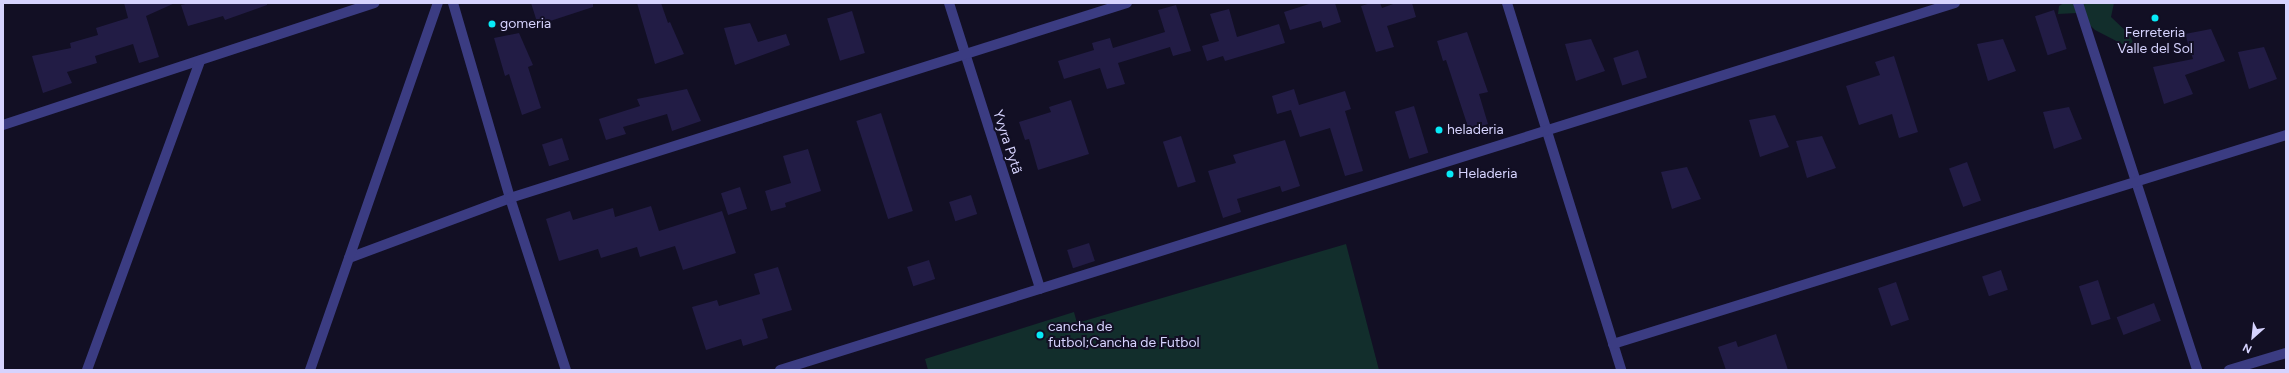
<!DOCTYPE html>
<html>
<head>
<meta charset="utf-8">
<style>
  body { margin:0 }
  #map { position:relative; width:2289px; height:373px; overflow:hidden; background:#120f24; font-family:Figtree,sans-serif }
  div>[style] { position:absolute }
  .green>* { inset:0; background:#122e2c }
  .building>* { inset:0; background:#221c45; transform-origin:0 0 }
  .street>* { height:10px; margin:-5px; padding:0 5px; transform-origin:5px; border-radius:5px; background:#3b3c82 }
  .dots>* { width:11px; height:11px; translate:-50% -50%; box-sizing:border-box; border:2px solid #120f24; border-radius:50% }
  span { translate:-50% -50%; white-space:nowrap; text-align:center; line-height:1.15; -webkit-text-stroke:4px #120f24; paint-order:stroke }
  .poi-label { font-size:14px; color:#d6d3fe }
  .left { translate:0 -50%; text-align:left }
  .street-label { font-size:14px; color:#d6d3fe }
  .frame { position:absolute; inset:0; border:4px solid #d6d3fe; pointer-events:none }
  .north { position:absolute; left:2233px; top:317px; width:40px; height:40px; -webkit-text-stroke:3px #120f24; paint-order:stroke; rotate:207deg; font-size:11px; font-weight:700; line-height:16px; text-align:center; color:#d6d3fe }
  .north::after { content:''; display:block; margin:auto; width:14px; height:18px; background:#d6d3fe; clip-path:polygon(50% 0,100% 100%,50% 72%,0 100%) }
</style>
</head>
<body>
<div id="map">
  <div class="green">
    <div style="clip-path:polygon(2064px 3px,2114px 3px,2111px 17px,2129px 34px,2133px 42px,2126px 46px,2095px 30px,2077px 13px,2058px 14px,2059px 6px)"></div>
    <div style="clip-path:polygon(1346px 244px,1379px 370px,928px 370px,925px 359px,1074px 312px,1077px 323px)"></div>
  </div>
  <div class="building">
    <div style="clip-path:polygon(124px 3px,175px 3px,146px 16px,159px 57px,139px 63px,133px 44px,95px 56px,97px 63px,67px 72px,72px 83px,43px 93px,32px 56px,71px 48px,70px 43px,98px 35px,96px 28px,128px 18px)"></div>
    <div style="clip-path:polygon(190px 3px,267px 3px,267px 5px,225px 20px,223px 16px,188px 26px,181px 5px)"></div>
    <div style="clip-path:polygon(531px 3px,593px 3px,593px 7px,538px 25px)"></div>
    <div style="clip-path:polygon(637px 3px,661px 3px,668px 23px,670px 22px,684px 54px,655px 64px)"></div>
    <div style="clip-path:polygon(1312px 3px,1335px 3px,1341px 22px,1323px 28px,1321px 21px,1290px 30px,1284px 12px)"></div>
    <div style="clip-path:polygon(1371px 3px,1380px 3px,1382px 8px,1396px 3px,1412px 3px,1416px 17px,1387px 26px,1394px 47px,1376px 52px,1361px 6px)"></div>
    <div style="clip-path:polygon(1176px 5px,1191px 51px,1173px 56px,1170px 47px,1118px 63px,1125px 84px,1107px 89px,1100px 68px,1064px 79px,1058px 61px,1094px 50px,1092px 43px,1110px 38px,1113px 48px,1165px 32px,1158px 10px)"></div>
    <div style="clip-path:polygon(1229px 9px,1237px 37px,1279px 24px,1285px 43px,1225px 61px,1223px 56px,1207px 61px,1202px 46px,1219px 41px,1210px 14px)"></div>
    <div style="left:2054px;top:10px;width:41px;height:20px;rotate:72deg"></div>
    <div style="left:852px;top:11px;width:44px;height:26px;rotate:73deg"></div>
    <div style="clip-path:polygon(750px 23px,758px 42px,786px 34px,790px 45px,735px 65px,724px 28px)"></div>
    <div style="clip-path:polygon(2211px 29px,2225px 61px,2185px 75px,2193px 94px,2164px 104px,2153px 67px,2193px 59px,2185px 34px)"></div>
    <div style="clip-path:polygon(1467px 32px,1488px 92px,1479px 94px,1488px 124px,1469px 130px,1446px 60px,1443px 61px,1437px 41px)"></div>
    <div style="clip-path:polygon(519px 33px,533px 65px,528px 67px,541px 108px,522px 115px,509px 74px,505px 76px,494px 38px)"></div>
    <div style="clip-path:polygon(1591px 39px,1605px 71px,1576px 81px,1565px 44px)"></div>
    <div style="clip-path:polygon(2003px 39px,2016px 71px,1988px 81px,1977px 44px)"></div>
    <div style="clip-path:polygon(2264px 47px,2277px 79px,2249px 89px,2238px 52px)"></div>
    <div style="left:1638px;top:50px;width:29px;height:26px;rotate:72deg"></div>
    <div style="clip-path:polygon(1894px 56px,1918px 132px,1899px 138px,1892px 114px,1859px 125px,1846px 86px,1880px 75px,1875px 62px)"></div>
    <div style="clip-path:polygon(687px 89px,701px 121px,672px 131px,667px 114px,623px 127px,626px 134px,606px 140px,599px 119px,640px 106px,637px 99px)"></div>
    <div style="clip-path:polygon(1294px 89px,1299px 105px,1345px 91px,1351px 109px,1345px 111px,1363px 171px,1345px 176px,1330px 128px,1300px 137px,1291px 110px,1277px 114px,1272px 96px)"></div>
    <div style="clip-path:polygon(1071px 100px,1089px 154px,1038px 170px,1029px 139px,1025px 140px,1019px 122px,1051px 112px,1049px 107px)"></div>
    <div style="left:1414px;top:106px;width:49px;height:20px;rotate:73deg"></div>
    <div style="clip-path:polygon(2069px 107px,2082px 139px,2054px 149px,2043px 112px)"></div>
    <div style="left:881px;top:113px;width:103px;height:26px;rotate:72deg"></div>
    <div style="clip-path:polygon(1775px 115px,1789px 147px,1760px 157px,1749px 120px)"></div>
    <div style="left:1181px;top:136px;width:48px;height:19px;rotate:72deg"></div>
    <div style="clip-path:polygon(1822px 136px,1836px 168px,1807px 178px,1796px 141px)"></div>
    <div style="left:562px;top:138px;width:23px;height:21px;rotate:72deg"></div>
    <div style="clip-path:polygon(1285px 140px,1300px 186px,1282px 192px,1280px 186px,1237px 199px,1241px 212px,1223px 218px,1208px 171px,1236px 163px,1233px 155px)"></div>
    <div style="clip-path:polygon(808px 149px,821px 191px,785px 203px,786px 207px,771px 211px,765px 191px,791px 183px,783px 156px)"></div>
    <div style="left:1967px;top:162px;width:41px;height:19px;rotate:70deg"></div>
    <div style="clip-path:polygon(1687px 167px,1701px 199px,1672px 209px,1661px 172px)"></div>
    <div style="left:740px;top:187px;width:23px;height:20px;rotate:72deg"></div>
    <div style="left:971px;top:195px;width:20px;height:23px;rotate:72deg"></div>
    <div style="clip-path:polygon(651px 206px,659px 231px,722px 211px,736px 253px,683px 270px,675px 246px,640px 257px,637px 247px,601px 258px,598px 249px,559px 261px,546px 219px,570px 211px,573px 220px,613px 208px,615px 217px)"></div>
    <div style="left:1089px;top:243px;width:19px;height:23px;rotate:72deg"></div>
    <div style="left:929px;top:260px;width:20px;height:23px;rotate:72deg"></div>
    <div style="clip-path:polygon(778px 267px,792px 310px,762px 319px,768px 338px,743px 346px,741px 339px,706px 350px,692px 307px,717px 300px,719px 306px,760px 294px,754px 274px)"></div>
    <div style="left:2001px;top:270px;width:21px;height:20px;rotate:71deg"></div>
    <div style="left:2098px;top:280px;width:41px;height:20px;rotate:72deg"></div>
    <div style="left:1896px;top:282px;width:40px;height:19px;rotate:71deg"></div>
    <div style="left:2154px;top:303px;width:19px;height:40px;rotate:69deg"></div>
    <div style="clip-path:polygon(1776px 334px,1788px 370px,1726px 370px,1718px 347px,1736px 341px,1738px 347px)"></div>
  </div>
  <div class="street">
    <div style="left:453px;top:3px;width:203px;rotate:73.7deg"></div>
    <div style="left:510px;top:198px;width:181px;rotate:72deg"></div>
    <div style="left:949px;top:3px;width:300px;rotate:72.3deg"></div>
    <div style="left:1507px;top:3px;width:384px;rotate:72.7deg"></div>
    <div style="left:2078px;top:3px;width:386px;rotate:72deg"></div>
    <div style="left:3px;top:125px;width:391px;rotate:-18.2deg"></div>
    <div style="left:349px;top:258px;width:172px;rotate:-20.4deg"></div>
    <div style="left:510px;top:198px;width:647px;rotate:-17.54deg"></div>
    <div style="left:1613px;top:344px;width:705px;rotate:-17.25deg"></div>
    <div style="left:87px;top:370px;width:329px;rotate:-69.9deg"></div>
    <div style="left:310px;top:370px;width:389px;rotate:-70.8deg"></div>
    <div style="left:780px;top:370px;width:1231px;rotate:-17.35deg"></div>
    <div style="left:2229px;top:370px;width:59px;rotate:-16.6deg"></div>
  </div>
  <div class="dots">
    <div style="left:2155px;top:18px;background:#07eaf7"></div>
    <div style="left:492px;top:24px;background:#07eaf7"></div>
    <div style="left:1439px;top:130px;background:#07eaf7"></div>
    <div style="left:1450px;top:174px;background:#07eaf7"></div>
    <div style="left:1040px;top:335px;background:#07eaf7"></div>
  </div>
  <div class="poi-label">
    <span class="left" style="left:500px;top:24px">gomeria</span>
    <span style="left:2155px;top:41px">Ferreteria<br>Valle del Sol</span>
    <span class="left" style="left:1447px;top:130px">heladeria</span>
    <span class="left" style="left:1458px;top:174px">Heladeria</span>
    <span class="left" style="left:1048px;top:335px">cancha de<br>futbol;Cancha de Futbol</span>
  </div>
  <div class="street-label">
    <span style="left:1007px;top:142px;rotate:72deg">Yvyra Pytã</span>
  </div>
  <div class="frame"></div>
  <div class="north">N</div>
</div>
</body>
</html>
